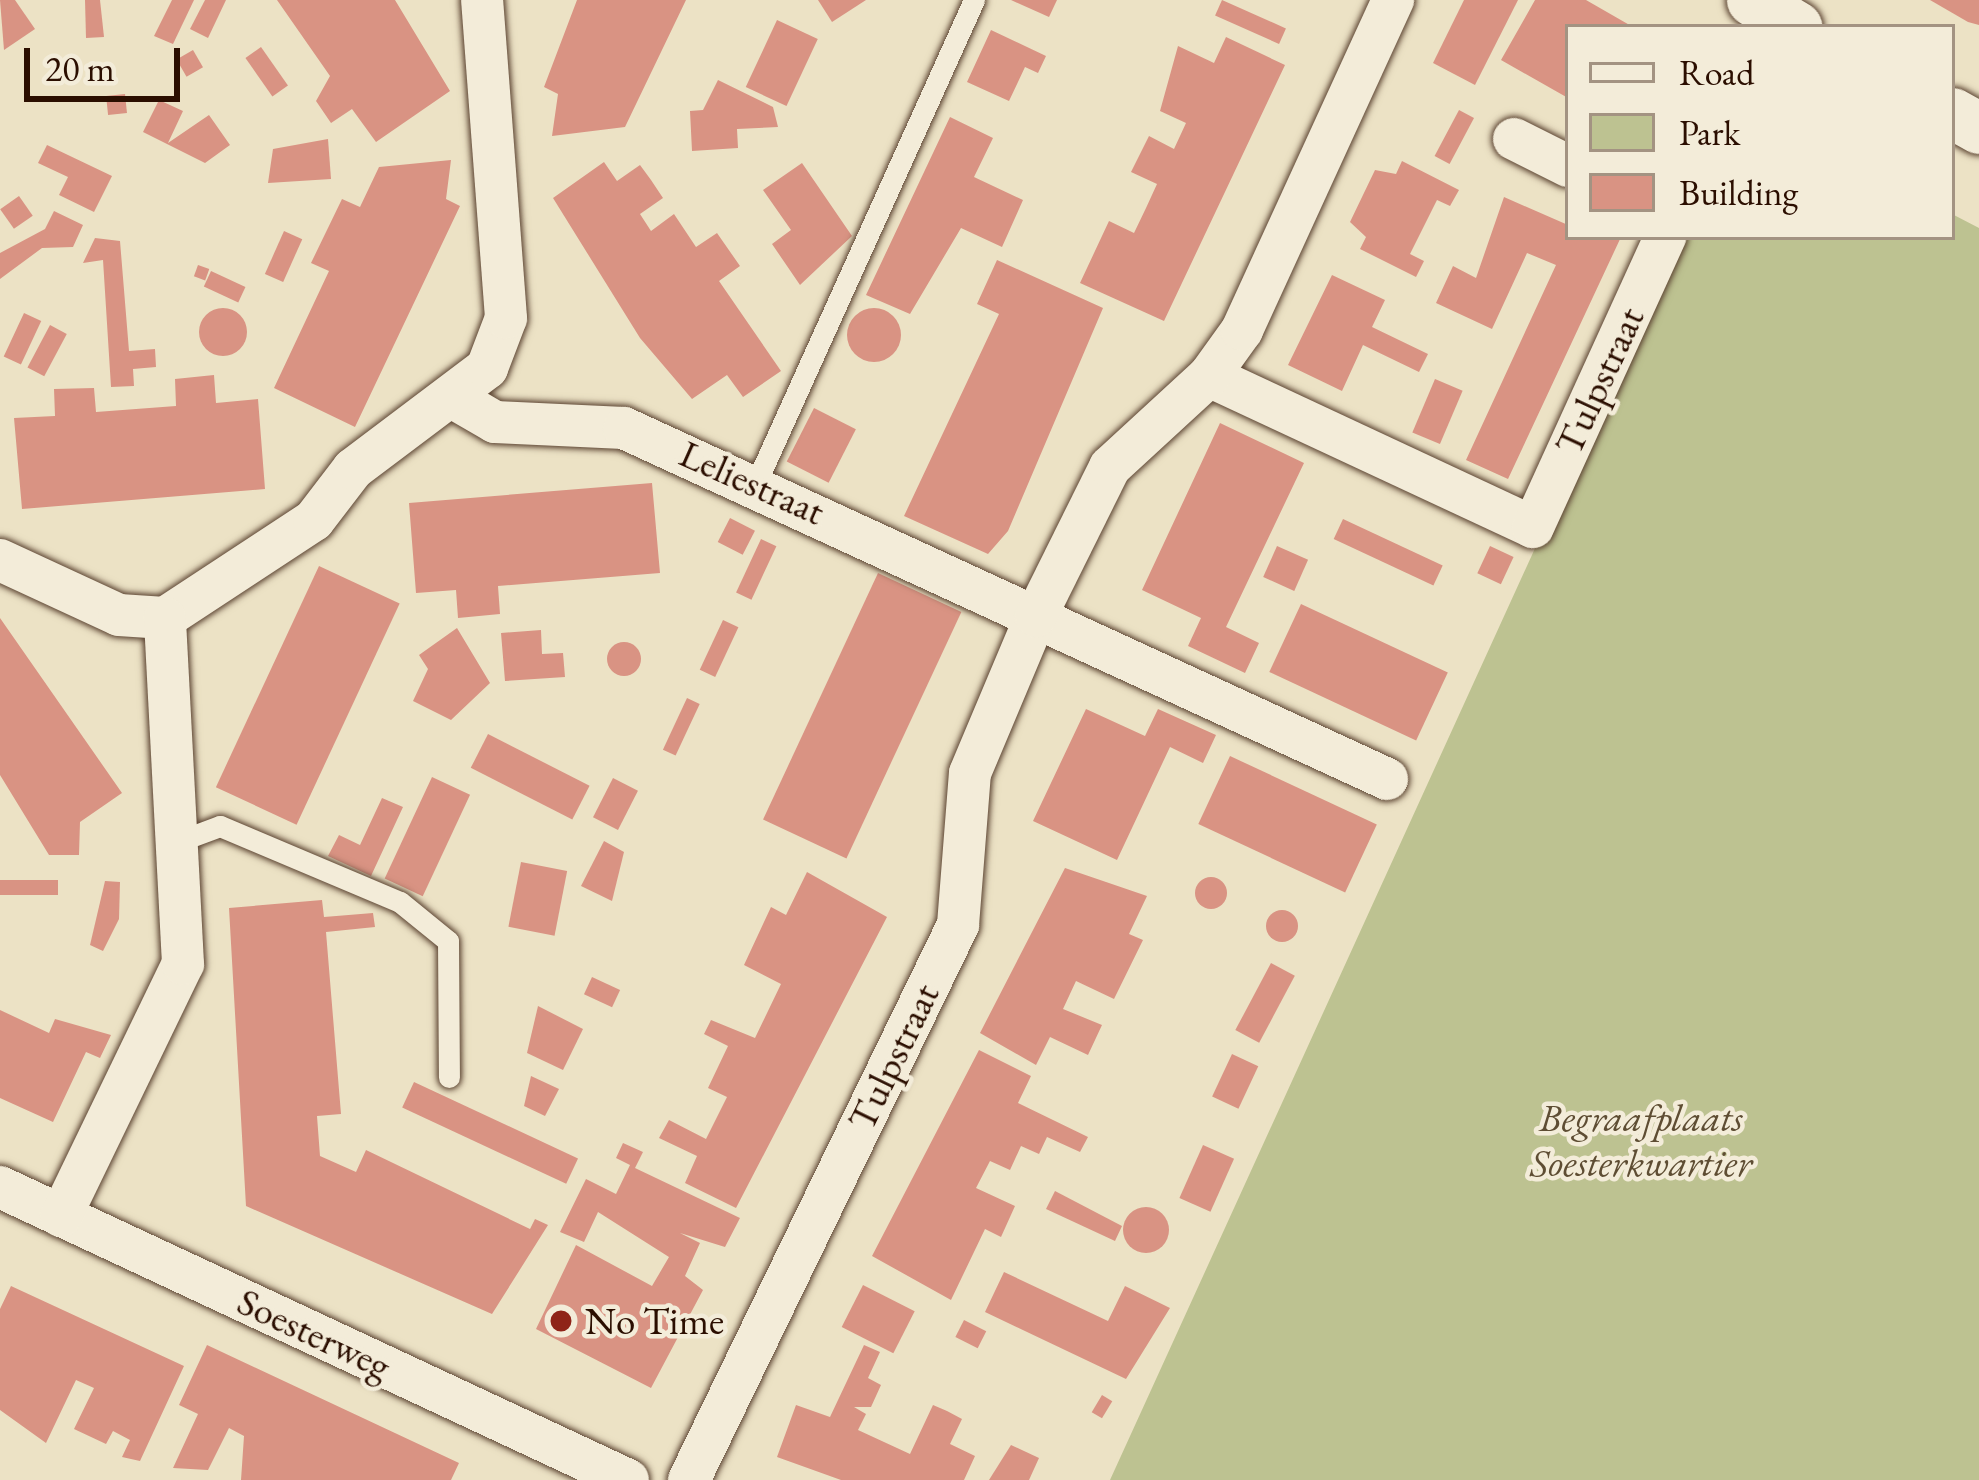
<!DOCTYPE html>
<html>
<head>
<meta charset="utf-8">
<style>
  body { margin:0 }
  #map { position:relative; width:1979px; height:1480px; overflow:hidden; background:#ece2c5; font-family:"EB Garamond",serif }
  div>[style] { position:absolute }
  .green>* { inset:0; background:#bdc291 }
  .building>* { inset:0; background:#d99383; transform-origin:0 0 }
  .round { border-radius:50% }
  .roads { filter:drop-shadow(0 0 3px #5b4331) drop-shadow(0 0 3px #5b4331) }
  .service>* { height:21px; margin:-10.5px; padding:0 10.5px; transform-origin:10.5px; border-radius:10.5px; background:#f3ecd9 }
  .minor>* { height:42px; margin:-21px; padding:0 21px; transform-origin:21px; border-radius:21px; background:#f3ecd9 }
  .tertiary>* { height:51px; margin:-25.5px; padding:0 25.5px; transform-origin:25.5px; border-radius:25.5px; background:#f3ecd9 }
  .dots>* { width:33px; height:33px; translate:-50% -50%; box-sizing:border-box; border:6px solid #f3ecd9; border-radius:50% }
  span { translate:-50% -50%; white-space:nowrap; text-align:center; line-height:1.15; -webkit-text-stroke:9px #f3ecd9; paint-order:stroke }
  .street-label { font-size:39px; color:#2b0e00 }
  .park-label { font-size:39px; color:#5e4d33; font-style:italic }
  .poi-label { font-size:39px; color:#2b0e00 }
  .left { translate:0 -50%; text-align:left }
  .legend { position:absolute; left:1565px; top:24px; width:390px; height:216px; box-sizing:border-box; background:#f3ecd9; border:3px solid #a39382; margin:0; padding:15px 21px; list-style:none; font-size:36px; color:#2b0e00 }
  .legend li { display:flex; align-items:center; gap:24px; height:60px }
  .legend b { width:60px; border:3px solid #a39382 }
  .scale { position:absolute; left:24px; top:48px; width:156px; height:54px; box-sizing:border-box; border:6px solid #2b0e00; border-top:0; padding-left:15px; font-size:36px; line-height:42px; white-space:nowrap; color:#2b0e00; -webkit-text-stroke:9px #f3ecd9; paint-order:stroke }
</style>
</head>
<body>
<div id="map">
  <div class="green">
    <div style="clip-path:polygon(1952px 214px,1979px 228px,1979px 1480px,1110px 1480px,1677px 237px,1952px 237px)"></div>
  </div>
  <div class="building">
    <div style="clip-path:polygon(0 0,15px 0,35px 29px,4px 50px)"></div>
    <div style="clip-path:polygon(85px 0,100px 0,104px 37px,86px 38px)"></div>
    <div style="clip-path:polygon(172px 0,194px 0,173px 44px,154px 36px)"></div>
    <div style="clip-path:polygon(205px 0,226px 0,208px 38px,190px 29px)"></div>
    <div style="clip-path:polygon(277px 0,395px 0,450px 91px,376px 142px,352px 109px,331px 123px,316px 101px,330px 76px)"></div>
    <div style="clip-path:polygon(577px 0,686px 0,625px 127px,552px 136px,558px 94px,544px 87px)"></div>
    <div style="clip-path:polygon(818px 0,866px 0,832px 22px)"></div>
    <div style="clip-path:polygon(1011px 0,1057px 0,1049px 17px)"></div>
    <div style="left:1222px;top:0;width:70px;height:17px;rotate:24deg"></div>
    <div style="clip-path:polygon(1464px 0,1518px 0,1475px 85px,1433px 63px)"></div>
    <div style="clip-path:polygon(1535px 0,1586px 0,1633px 27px,1568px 27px,1568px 98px,1501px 60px)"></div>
    <div style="clip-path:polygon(1930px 0,1979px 0,1979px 25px,1968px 22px)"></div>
    <div style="left:777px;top:20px;width:45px;height:74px;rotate:25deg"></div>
    <div style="clip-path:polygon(991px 30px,1046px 56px,1038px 73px,1025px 67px,1009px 101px,967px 82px)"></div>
    <div style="clip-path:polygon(1226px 37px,1285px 65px,1164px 321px,1080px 283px,1109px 221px,1134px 233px,1146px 208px,1157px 184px,1131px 172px,1149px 136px,1174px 149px,1186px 123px,1160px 111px,1178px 46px,1214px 63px)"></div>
    <div style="left:261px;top:47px;width:47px;height:19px;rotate:55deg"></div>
    <div style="left:193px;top:50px;width:20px;height:19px;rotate:60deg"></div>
    <div style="clip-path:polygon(718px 80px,773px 107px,778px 127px,737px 129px,738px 148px,692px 151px,690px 111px,703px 110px)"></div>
    <div style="left:125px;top:94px;width:19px;height:19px;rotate:84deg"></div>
    <div style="clip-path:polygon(159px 100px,183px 111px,168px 143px,209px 115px,230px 145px,205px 163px,143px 132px)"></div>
    <div style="left:1459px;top:110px;width:17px;height:52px;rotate:28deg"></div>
    <div style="clip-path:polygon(950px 117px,993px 138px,974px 177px,1023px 200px,1002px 247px,961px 228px,910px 314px,866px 295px)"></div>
    <div style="clip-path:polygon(328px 139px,331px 179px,268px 183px,273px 149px)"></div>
    <div style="clip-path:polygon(47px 145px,112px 176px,94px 212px,59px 195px,68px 177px,38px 163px)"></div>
    <div style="clip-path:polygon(451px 160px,446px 199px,460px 206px,355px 427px,274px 388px,329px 271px,311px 263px,342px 199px,360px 207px,379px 167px)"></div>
    <div style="clip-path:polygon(1402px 161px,1459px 190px,1450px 206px,1437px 200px,1410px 254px,1424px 261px,1416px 277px,1360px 249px,1366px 237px,1350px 222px,1375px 170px,1396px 174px)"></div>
    <div style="clip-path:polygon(604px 162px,617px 181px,640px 165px,651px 180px,663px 198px,640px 214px,651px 231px,674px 214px,696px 247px,717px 233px,740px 266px,719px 281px,781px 371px,743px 397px,727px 375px,692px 399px,640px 338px,553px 198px)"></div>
    <div style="clip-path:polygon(802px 163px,852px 236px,800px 285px,772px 244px,791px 230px,763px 190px)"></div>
    <div style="left:19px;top:196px;width:24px;height:23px;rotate:55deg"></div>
    <div style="clip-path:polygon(1504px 197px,1568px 225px,1568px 237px,1621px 237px,1508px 479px,1466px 460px,1556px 265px,1527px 253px,1492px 329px,1436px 303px,1453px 266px,1476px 278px)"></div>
    <div style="clip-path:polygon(54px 211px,83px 225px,73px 247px,42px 248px,0 279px,0 253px,45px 229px)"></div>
    <div style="left:284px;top:231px;width:20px;height:47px;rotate:24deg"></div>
    <div style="clip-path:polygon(95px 238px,120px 241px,129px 351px,155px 349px,156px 367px,133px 369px,134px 386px,111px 387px,103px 260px,83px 263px)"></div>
    <div style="clip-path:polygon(997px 260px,1103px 308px,1008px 531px,988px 554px,904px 516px,999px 314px,977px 304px)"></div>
    <div style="left:198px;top:265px;width:12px;height:12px;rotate:20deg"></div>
    <div style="left:211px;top:271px;width:38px;height:17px;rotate:25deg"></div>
    <div style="clip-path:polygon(1332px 275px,1385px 300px,1372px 327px,1428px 354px,1419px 372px,1363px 345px,1342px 391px,1288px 365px)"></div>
    <div class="round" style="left:199px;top:308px;width:48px;height:48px"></div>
    <div class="round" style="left:847px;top:308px;width:54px;height:54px"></div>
    <div style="left:24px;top:313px;width:19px;height:48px;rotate:25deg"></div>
    <div style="left:50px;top:325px;width:19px;height:48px;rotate:28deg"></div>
    <div style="clip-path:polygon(214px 375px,216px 403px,258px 399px,265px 489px,22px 509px,14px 418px,55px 416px,54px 389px,94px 388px,96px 412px,176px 406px,175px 379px)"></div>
    <div style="left:1435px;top:379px;width:30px;height:58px;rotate:23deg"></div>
    <div style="left:814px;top:408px;width:47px;height:60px;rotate:27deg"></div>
    <div style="clip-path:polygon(1220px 423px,1304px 463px,1226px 627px,1259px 643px,1245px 673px,1188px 646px,1201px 618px,1142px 590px)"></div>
    <div style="clip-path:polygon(652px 483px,660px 573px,498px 586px,500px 614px,458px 618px,456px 590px,416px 593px,409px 503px)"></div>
    <div style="left:730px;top:518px;width:28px;height:27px;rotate:27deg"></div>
    <div style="left:1343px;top:519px;width:110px;height:22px;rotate:25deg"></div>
    <div style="left:761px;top:539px;width:17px;height:59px;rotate:25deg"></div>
    <div style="left:1277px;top:546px;width:34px;height:34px;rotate:24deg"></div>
    <div style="left:1490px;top:546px;width:26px;height:30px;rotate:25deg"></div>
    <div style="left:319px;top:566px;width:89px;height:244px;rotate:25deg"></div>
    <div style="left:878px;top:573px;width:92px;height:272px;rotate:25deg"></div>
    <div style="left:1301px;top:604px;width:162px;height:75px;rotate:25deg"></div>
    <div style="clip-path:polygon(0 618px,122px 793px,80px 822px,79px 855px,49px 855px,0 775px)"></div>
    <div style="left:723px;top:620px;width:17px;height:55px;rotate:25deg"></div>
    <div style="clip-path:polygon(457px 628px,490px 683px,451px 720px,413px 701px,428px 669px,419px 655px)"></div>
    <div style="clip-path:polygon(541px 630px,542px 654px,563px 653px,565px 677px,505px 681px,501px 633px)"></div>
    <div class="round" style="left:607px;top:642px;width:34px;height:34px"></div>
    <div style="left:687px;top:698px;width:14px;height:57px;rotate:25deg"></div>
    <div style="clip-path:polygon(1086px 709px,1145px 736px,1158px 709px,1216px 735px,1203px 763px,1170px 747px,1117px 860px,1033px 821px)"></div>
    <div style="left:488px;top:734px;width:114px;height:38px;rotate:27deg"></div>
    <div style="left:1230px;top:756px;width:162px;height:75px;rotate:25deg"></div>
    <div style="left:432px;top:777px;width:42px;height:112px;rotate:25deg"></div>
    <div style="left:613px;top:778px;width:28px;height:44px;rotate:27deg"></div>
    <div style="clip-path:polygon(382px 798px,403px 807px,371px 876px,328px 856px,339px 835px,360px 845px)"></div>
    <div style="clip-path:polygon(604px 841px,624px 852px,612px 901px,581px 886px)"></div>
    <div style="left:521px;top:862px;width:47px;height:66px;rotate:11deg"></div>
    <div style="clip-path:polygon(1065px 868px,1147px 896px,1129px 934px,1143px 940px,1114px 999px,1076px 981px,1063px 1009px,1102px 1025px,1088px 1055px,1050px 1037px,1036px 1065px,980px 1033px)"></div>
    <div style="clip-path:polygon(807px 872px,887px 917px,736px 1208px,685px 1183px,697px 1156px,659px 1138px,669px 1120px,706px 1139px,727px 1097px,708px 1088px,728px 1046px,704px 1034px,711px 1020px,755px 1038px,781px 984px,744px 965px,771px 907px,786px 915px)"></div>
    <div class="round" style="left:1195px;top:877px;width:32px;height:32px"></div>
    <div style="left:0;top:880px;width:58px;height:15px"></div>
    <div style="clip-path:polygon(105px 881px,120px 882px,119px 919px,103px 951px,90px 945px)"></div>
    <div style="clip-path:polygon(322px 900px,324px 917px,373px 913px,375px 927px,326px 932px,341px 1114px,317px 1116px,320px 1156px,356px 1172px,366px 1150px,530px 1229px,535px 1219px,548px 1225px,492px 1314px,246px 1206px,229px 908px)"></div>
    <div class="round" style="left:1266px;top:910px;width:32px;height:32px"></div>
    <div style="left:1271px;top:963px;width:27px;height:76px;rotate:28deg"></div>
    <div style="left:592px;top:977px;width:31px;height:19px;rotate:25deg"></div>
    <div style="clip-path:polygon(538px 1006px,583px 1029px,563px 1070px,527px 1053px)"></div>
    <div style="clip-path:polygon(0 1010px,49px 1033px,55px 1019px,111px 1035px,100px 1058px,86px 1052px,53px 1122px,0 1098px)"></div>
    <div style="clip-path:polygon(979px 1050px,1031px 1076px,1018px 1103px,1088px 1137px,1080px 1152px,1047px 1137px,1039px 1154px,1021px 1146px,1010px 1170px,990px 1161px,976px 1188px,1015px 1206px,1001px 1237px,985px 1229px,951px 1300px,872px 1256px)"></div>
    <div style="left:1232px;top:1054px;width:29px;height:47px;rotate:25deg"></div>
    <div style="clip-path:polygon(531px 1076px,559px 1089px,545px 1116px,524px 1106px)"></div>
    <div style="left:414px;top:1082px;width:181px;height:28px;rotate:25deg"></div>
    <div style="clip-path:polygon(623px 1143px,643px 1152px,635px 1168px,740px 1218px,725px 1247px,680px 1233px,700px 1243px,685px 1276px,703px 1290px,651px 1388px,536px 1329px,576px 1245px,652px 1286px,669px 1257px,598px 1212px,584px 1242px,560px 1232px,586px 1179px,616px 1194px,630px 1165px,616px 1158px)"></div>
    <div style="left:1203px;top:1145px;width:34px;height:58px;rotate:24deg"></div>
    <div style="clip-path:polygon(1055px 1191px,1122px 1226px,1115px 1241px,1046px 1209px)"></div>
    <div class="round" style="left:1123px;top:1207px;width:46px;height:46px"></div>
    <div style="clip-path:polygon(1004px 1272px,1108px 1321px,1125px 1286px,1170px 1308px,1126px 1379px,985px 1312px)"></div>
    <div style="left:863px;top:1285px;width:58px;height:47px;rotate:27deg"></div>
    <div style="clip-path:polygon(11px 1286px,184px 1366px,140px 1461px,122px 1457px,130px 1440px,113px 1431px,106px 1444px,74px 1429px,94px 1388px,76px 1380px,46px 1443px,0 1410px,0 1309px)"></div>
    <div style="left:964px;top:1320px;width:25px;height:19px;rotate:27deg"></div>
    <div style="clip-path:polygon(207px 1345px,459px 1463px,451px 1480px,241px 1480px,244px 1436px,229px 1428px,208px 1470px,173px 1468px,198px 1414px,179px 1405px)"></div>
    <div style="clip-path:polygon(864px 1345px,880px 1352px,868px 1378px,881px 1385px,871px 1407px,854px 1407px,866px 1414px,858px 1430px,910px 1454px,933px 1405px,947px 1411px,962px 1419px,950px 1444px,975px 1456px,964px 1480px,841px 1480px,777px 1457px,796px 1405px,830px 1417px)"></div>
    <div style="left:1102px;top:1395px;width:12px;height:20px;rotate:31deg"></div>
    <div style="clip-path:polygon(1011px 1445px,1039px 1458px,1029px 1480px,989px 1480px)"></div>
  </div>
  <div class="roads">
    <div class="service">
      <div style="left:756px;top:483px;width:530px;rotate:-65.71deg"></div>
      <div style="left:177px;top:842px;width:46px;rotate:-20.4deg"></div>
      <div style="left:220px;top:826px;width:195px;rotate:22.9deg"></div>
      <div style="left:400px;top:902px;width:62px;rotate:39.1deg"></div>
      <div style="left:448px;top:941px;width:136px;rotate:89.6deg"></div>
    </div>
    <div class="minor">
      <div style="left:1514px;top:139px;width:60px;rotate:26.6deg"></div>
      <div style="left:1209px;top:376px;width:357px;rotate:25deg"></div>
      <div style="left:1533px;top:527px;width:319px;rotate:-65.5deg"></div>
      <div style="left:457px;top:400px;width:44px;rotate:30.1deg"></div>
      <div style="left:495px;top:422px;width:129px;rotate:2.7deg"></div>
      <div style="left:624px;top:428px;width:840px;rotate:24.7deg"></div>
      <div style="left:0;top:560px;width:131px;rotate:24.8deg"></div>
      <div style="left:119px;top:615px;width:46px;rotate:3.7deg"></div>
      <div style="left:165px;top:618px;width:178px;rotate:-33.3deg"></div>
      <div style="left:314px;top:520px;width:64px;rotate:-52.6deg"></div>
      <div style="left:353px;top:469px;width:168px;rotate:-37deg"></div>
      <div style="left:487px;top:368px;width:53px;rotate:-69.2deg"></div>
      <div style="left:506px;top:318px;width:319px;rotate:-94.3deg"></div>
      <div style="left:0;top:1187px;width:693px;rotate:25.01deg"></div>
      <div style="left:61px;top:1216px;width:280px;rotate:-64.2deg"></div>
      <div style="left:183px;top:964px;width:346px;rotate:-93deg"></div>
      <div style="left:689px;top:1480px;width:617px;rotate:-64.14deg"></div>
      <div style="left:958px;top:925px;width:152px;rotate:-85.5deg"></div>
      <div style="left:970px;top:773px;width:170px;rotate:-67.2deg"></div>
      <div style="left:1036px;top:616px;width:166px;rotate:-63.6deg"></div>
      <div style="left:1110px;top:467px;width:134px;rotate:-42.6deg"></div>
      <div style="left:1209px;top:376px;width:57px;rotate:-54.3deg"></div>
      <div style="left:1242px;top:330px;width:363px;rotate:-65.4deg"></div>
    </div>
    <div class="tertiary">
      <div style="left:1752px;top:0;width:52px;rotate:31deg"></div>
      <div style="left:1952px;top:113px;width:31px;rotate:29deg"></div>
    </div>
  </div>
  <div class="dots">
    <div style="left:561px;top:1321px;background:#8f2418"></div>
  </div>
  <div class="street-label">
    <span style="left:1600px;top:381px;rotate:-65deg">Tulpstraat</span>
    <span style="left:752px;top:483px;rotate:24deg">Leliestraat</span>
    <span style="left:894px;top:1057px;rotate:-64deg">Tulpstraat</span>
    <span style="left:314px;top:1334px;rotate:25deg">Soesterweg</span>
  </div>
  <div class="park-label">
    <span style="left:1641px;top:1141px">Begraafplaats<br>Soesterkwartier</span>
  </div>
  <div class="poi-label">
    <span class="left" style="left:585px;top:1321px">No Time</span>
  </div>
  <ul class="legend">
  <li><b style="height:15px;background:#f3ecd9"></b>Road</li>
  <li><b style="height:33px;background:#bdc291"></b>Park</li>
  <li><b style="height:33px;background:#d99383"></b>Building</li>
  </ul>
  <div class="scale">20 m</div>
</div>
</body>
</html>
